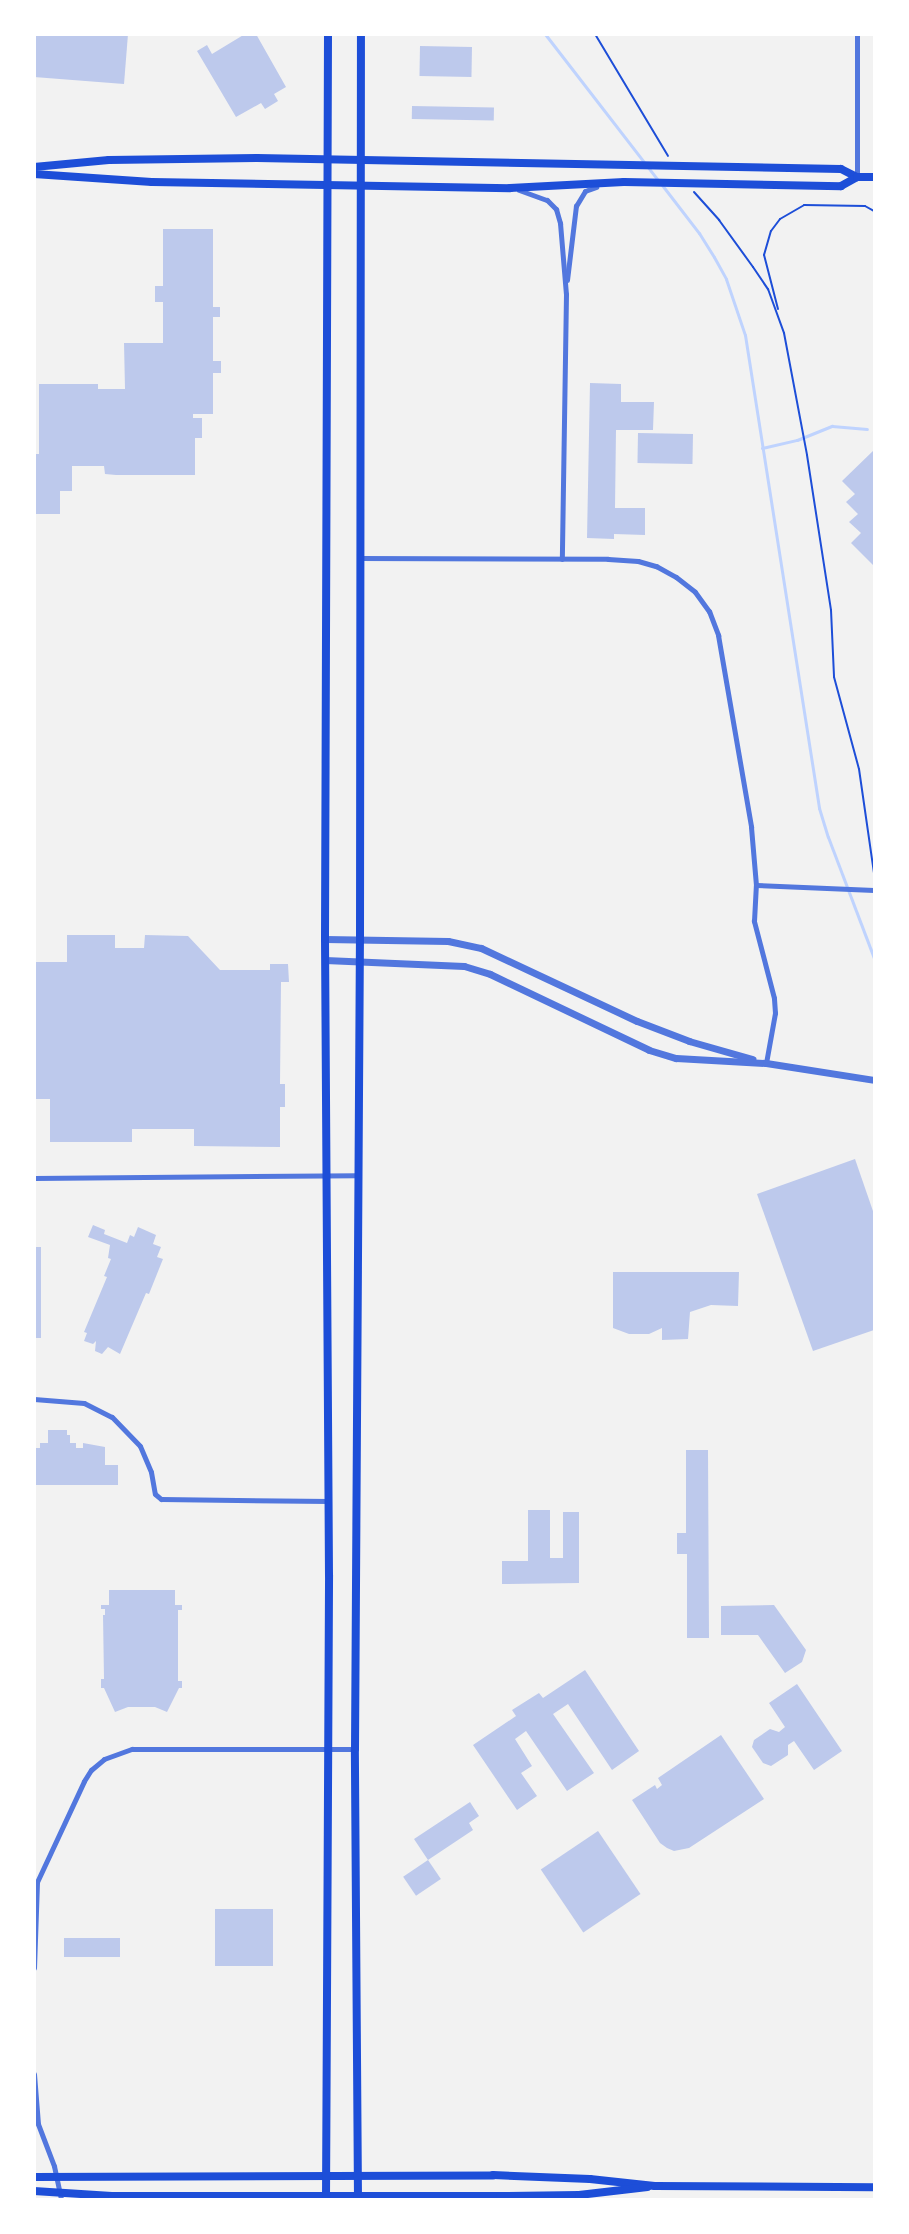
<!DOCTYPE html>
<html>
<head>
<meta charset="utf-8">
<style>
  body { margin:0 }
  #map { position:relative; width:909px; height:2234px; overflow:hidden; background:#f2f2f2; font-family:"Varela Round",sans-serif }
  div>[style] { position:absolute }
  .stream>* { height:3px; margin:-1.5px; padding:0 1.5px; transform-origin:1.5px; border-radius:1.5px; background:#bfd3fe }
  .building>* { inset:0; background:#bdc9ec; transform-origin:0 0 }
  .path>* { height:2px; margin:-1px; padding:0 1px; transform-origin:1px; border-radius:1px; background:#1d4ed8 }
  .minor>* { height:5px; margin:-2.5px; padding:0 2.5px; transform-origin:2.5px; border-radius:2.5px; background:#5277de }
  .tertiary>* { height:7px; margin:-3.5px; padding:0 3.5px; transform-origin:3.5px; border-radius:3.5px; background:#5277de }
  .secondary>* { height:8px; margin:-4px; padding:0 4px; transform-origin:4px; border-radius:4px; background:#1d4ed8 }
  .primary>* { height:8px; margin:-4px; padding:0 4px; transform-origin:4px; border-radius:4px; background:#1d4ed8 }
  span { translate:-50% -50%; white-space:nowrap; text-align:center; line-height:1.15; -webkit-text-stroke:5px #fff; paint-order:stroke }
  .frame { position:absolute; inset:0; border:36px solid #fff; pointer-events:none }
</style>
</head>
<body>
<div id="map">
  <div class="stream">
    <div style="left:545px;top:34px;width:185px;rotate:52.3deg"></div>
    <div style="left:662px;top:185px;width:61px;rotate:52.4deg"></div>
    <div style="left:699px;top:233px;width:28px;rotate:58deg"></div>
    <div style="left:714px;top:257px;width:25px;rotate:61deg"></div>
    <div style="left:726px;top:279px;width:59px;rotate:71.3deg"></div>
    <div style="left:745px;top:335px;width:479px;rotate:81.1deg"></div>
    <div style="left:819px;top:808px;width:30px;rotate:73deg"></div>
    <div style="left:828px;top:837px;width:129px;rotate:69.2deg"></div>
    <div style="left:762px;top:448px;width:36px;rotate:-13deg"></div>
    <div style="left:797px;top:440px;width:38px;rotate:-22deg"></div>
    <div style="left:832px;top:426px;width:35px;rotate:5deg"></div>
  </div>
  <div class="building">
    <div style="clip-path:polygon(34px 34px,128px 34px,124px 84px,34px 77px)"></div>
    <div style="clip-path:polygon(245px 34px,256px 34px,286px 87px,274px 94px,278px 101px,265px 109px,261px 103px,236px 117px,197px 51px,207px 45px,212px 54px)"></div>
    <div style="left:420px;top:46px;width:52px;height:30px;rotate:1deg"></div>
    <div style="left:412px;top:106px;width:82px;height:13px;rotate:1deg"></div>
    <div style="clip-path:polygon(163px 229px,213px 229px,213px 307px,220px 307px,220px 317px,213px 317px,213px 361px,221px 361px,221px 373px,213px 373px,213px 414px,193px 414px,193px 418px,202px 418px,202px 438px,195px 438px,195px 475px,116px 475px,105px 474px,104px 466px,72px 466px,72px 491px,60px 491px,60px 514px,34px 514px,34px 454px,39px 454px,39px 384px,98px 384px,98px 389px,125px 389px,124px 343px,163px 343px,163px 302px,155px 302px,155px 286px,163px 286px)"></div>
    <div style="clip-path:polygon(590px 383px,621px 384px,621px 402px,654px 402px,653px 430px,616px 430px,615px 508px,645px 508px,645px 535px,614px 534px,614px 539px,587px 538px)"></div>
    <div style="left:638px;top:433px;width:55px;height:30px;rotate:1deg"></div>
    <div style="clip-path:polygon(874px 450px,874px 566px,851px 543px,861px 533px,849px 522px,858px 514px,846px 502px,855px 494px,842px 481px)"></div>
    <div style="clip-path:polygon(67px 935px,115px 935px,115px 948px,144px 948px,145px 935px,188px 936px,220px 970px,270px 970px,270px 964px,288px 964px,289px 982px,281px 982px,280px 1084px,285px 1084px,285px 1107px,280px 1107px,280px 1147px,194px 1146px,194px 1129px,132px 1129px,132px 1142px,50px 1142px,50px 1099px,34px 1099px,34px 962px,67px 962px)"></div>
    <div style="clip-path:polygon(855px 1159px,874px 1214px,874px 1330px,813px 1351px,757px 1194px)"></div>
    <div style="clip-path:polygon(93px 1225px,105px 1230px,104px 1234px,127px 1243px,130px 1235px,134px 1237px,138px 1227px,156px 1235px,153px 1244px,161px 1247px,157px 1257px,163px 1259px,149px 1294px,146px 1293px,120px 1354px,108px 1347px,102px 1354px,95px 1351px,96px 1341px,93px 1344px,84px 1341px,87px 1333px,84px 1332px,107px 1277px,104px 1276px,111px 1259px,108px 1258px,110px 1245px,88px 1237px)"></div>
    <div style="left:34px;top:1247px;width:7px;height:91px"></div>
    <div style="clip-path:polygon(613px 1272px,739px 1272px,738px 1306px,711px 1305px,690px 1312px,688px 1339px,662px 1340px,662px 1328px,649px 1334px,629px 1334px,613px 1328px)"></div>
    <div style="clip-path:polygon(48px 1430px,67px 1430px,67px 1435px,70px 1435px,70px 1443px,76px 1443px,76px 1448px,83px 1448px,83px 1443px,105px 1447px,105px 1465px,118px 1465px,118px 1485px,34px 1485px,34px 1448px,40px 1448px,40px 1443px,48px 1443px)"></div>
    <div style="clip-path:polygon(686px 1450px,708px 1450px,709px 1638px,687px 1638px,687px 1554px,677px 1554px,677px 1533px,686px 1533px)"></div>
    <div style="clip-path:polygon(528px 1510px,550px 1510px,550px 1558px,563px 1558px,563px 1512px,579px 1512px,579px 1583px,502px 1584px,502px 1561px,528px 1561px)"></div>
    <div style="clip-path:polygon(109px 1590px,175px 1590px,175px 1605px,182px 1605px,182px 1610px,178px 1610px,178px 1681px,182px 1681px,182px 1688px,179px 1688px,167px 1712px,155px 1707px,128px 1707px,115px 1712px,104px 1688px,101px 1688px,101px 1679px,104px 1679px,103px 1615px,105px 1615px,105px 1609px,101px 1609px,101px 1605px,109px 1605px)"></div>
    <div style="clip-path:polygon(774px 1605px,806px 1650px,802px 1662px,785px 1673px,758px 1635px,721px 1635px,721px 1606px)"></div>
    <div style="clip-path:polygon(585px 1670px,639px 1751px,612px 1770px,568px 1704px,553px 1714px,594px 1773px,567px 1791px,526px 1731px,515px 1739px,532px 1766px,521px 1773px,537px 1796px,517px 1810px,473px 1745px,516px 1716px,512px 1710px,539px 1693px,543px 1698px)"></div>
    <div style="clip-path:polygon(797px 1684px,842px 1751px,814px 1770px,794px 1741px,788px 1745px,788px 1755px,771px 1766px,763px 1763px,752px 1747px,754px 1740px,770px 1729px,779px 1732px,785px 1727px,769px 1703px)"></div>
    <div style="clip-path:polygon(721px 1735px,764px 1799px,689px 1848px,674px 1851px,667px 1848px,660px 1843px,632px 1800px,655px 1785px,657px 1789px,662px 1785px,658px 1778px)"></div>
    <div style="clip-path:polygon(470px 1802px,479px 1816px,469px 1823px,473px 1830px,428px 1860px,414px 1839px)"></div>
    <div style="left:598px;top:1831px;width:76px;height:69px;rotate:56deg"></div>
    <div style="left:428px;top:1860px;width:23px;height:30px;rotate:56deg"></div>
    <div style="left:215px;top:1909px;width:58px;height:57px"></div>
    <div style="left:64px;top:1938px;width:56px;height:19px"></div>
  </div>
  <div class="path">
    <div style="left:595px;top:34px;width:142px;rotate:59.1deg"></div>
    <div style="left:694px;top:192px;width:38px;rotate:48deg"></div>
    <div style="left:719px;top:220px;width:58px;rotate:54.1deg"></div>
    <div style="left:753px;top:267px;width:27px;rotate:56deg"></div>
    <div style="left:768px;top:289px;width:47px;rotate:70deg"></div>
    <div style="left:784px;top:333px;width:124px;rotate:79.3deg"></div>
    <div style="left:807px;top:455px;width:157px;rotate:81.2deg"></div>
    <div style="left:831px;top:610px;width:67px;rotate:87.4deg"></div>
    <div style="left:834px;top:677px;width:95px;rotate:74.8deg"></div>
    <div style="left:859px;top:769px;width:105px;rotate:81.8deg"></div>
    <div style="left:778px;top:309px;width:56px;rotate:-104.5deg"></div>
    <div style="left:764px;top:255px;width:25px;rotate:-74deg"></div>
    <div style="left:771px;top:231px;width:15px;rotate:-53deg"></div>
    <div style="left:780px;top:219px;width:28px;rotate:-30deg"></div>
    <div style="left:804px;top:205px;width:61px;rotate:0.9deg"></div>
    <div style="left:865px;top:206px;width:10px;rotate:29deg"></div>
  </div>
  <div class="minor">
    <div style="left:857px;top:34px;width:143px;rotate:90deg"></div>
    <div style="left:519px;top:190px;width:30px;rotate:20deg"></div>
    <div style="left:547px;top:200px;width:13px;rotate:45deg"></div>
    <div style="left:556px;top:209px;width:15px;rotate:74deg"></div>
    <div style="left:560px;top:223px;width:71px;rotate:85.2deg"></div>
    <div style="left:566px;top:294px;width:265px;rotate:90.9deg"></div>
    <div style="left:567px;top:280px;width:75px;rotate:-83.1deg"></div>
    <div style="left:576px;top:206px;width:17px;rotate:-59deg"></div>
    <div style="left:585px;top:191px;width:12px;rotate:-20deg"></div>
    <div style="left:359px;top:558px;width:249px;rotate:0.2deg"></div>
    <div style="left:608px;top:559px;width:30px;rotate:4deg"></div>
    <div style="left:638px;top:561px;width:19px;rotate:16deg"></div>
    <div style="left:656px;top:566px;width:23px;rotate:29deg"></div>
    <div style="left:676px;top:577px;width:24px;rotate:38deg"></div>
    <div style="left:695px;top:592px;width:24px;rotate:54deg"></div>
    <div style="left:709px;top:611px;width:26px;rotate:69deg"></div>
    <div style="left:718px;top:635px;width:195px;rotate:80.2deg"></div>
    <div style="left:751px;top:827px;width:58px;rotate:85.1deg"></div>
    <div style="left:766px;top:1063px;width:51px;rotate:-79.8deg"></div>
    <div style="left:775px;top:1013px;width:15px;rotate:-94deg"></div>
    <div style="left:774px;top:998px;width:80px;rotate:-104.6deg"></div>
    <div style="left:754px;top:921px;width:36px;rotate:-87deg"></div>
    <div style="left:756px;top:885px;width:118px;rotate:2.4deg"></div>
    <div style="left:34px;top:1178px;width:324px;rotate:-0.5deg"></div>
    <div style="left:34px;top:1399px;width:50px;rotate:4.6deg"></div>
    <div style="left:84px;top:1403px;width:31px;rotate:27deg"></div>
    <div style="left:112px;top:1417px;width:40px;rotate:46deg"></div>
    <div style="left:140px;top:1446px;width:28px;rotate:67deg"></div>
    <div style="left:151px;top:1472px;width:22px;rotate:80deg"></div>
    <div style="left:155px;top:1494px;width:8px;rotate:40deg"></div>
    <div style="left:161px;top:1499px;width:168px;rotate:0.7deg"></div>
    <div style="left:34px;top:1968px;width:86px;rotate:-88deg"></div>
    <div style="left:37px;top:1882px;width:111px;rotate:-65deg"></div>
    <div style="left:84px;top:1781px;width:13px;rotate:-58deg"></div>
    <div style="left:91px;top:1770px;width:17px;rotate:-40deg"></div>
    <div style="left:104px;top:1759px;width:30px;rotate:-20deg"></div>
    <div style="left:132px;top:1749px;width:223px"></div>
    <div style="left:34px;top:2074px;width:50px;rotate:85.4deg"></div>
    <div style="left:38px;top:2124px;width:45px;rotate:69.1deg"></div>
    <div style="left:54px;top:2166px;width:35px;rotate:78deg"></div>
  </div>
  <div class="tertiary">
    <div style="left:325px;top:939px;width:123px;rotate:0.9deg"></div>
    <div style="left:448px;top:941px;width:34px;rotate:12deg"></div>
    <div style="left:481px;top:948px;width:172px;rotate:25.1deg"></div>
    <div style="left:637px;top:1021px;width:56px;rotate:21deg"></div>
    <div style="left:689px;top:1041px;width:66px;rotate:15.9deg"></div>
    <div style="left:325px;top:960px;width:139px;rotate:2.5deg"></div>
    <div style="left:464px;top:966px;width:27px;rotate:17deg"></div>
    <div style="left:490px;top:974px;width:176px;rotate:25.5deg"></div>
    <div style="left:649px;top:1050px;width:28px;rotate:17deg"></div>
    <div style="left:676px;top:1058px;width:90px;rotate:3.2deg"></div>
    <div style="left:766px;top:1063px;width:109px;rotate:8.9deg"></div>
  </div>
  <div class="secondary">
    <div style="left:34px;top:2177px;width:459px;rotate:-0.2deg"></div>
    <div style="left:493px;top:2175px;width:97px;rotate:2.4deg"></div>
    <div style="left:590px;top:2179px;width:65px;rotate:6.1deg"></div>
    <div style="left:655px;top:2186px;width:219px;rotate:0.3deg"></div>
    <div style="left:34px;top:2191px;width:78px;rotate:3.7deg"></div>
    <div style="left:112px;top:2196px;width:388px"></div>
    <div style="left:500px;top:2196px;width:79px;rotate:-0.7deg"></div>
    <div style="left:579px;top:2195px;width:69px;rotate:-6.6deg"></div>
  </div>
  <div class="primary">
    <div style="left:34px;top:167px;width:75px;rotate:-5.3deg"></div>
    <div style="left:109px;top:160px;width:148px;rotate:-0.8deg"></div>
    <div style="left:257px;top:158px;width:584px;rotate:1.08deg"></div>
    <div style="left:841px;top:169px;width:18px;rotate:27deg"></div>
    <div style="left:34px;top:174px;width:118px;rotate:3.9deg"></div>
    <div style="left:152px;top:182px;width:358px;rotate:1deg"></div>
    <div style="left:510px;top:188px;width:114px;rotate:-3deg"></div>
    <div style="left:624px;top:182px;width:217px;rotate:1.1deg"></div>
    <div style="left:841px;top:186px;width:18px;rotate:-29deg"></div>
    <div style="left:857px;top:177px;width:17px"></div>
    <div style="left:326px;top:2200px;width:625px;rotate:-89.72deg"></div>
    <div style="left:329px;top:1575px;width:636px;rotate:-90.36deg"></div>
    <div style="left:325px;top:939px;width:905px;rotate:-89.81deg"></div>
    <div style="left:358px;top:2200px;width:451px;rotate:-90.4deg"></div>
    <div style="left:355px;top:1749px;width:808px;rotate:-89.65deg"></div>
    <div style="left:360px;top:941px;width:907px;rotate:-89.94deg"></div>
  </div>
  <div class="frame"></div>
</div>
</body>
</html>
